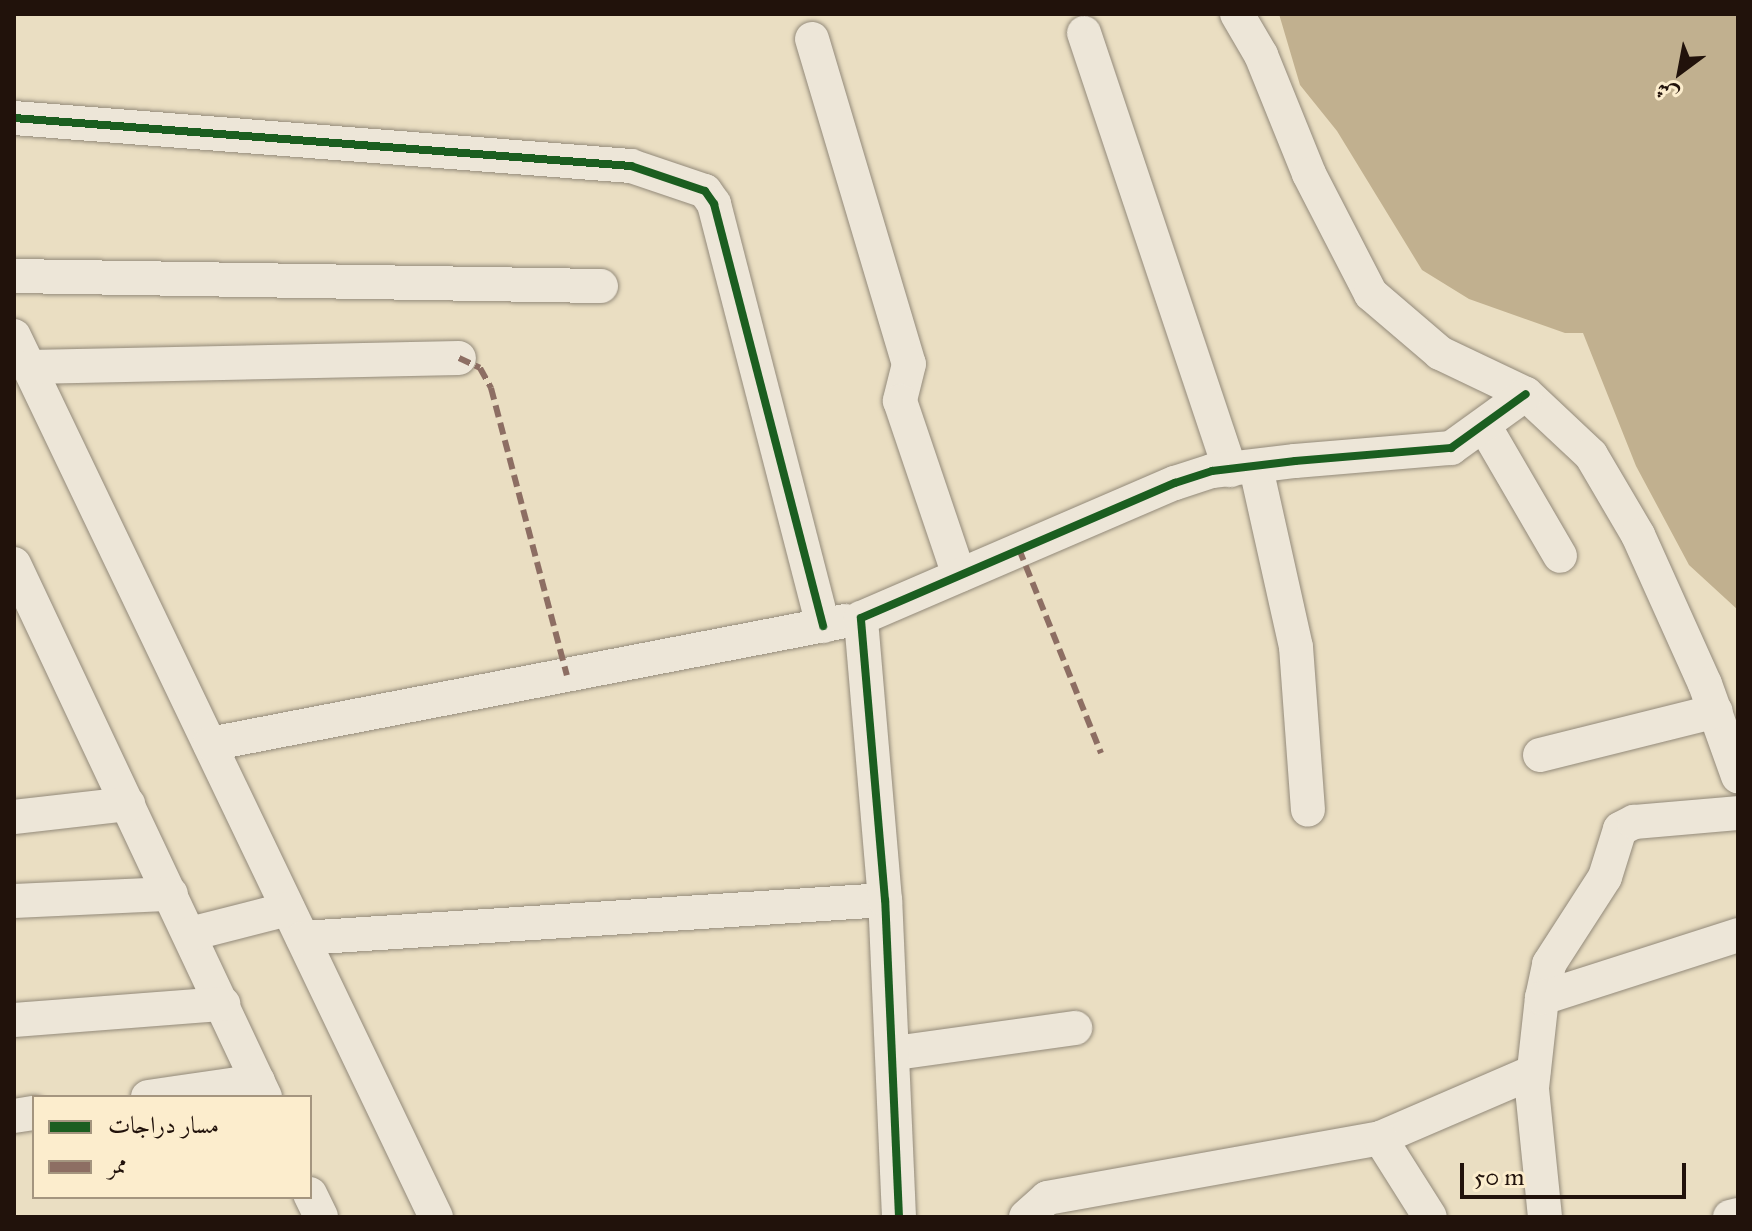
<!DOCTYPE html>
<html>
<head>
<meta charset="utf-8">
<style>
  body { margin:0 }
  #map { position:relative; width:1752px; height:1231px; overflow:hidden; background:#eadec2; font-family:"IM FELL Great Primer",Amiri,serif }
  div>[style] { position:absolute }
  .water>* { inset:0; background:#c1b08f }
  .roads { filter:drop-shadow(0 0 2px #938a7a) drop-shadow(0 0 2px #938a7a) }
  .minor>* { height:34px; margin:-17px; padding:0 17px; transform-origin:17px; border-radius:17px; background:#ede6d8 }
  .quiet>* { height:6px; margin-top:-3px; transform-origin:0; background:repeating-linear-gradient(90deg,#8d6e63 0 12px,transparent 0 18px) }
  .cycleway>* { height:8px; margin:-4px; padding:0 4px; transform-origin:4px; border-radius:4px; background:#1b5e20 }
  span { translate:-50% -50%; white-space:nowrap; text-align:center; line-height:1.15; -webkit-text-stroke:6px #fcedcd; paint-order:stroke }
  .frame { position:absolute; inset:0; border:16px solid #21120b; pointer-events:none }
  .legend { position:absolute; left:32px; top:1095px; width:280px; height:104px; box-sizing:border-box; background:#fcedcd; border:2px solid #a4957f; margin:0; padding:10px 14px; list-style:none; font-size:24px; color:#21120b }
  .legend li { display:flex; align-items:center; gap:16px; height:40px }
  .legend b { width:40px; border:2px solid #a4957f }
  .north { position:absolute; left:1640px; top:32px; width:80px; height:80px; -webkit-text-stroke:6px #fcedcd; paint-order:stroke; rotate:212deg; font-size:22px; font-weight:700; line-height:32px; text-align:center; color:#21120b }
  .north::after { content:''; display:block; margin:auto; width:28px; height:36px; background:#21120b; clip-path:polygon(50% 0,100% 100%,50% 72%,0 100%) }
  .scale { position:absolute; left:1460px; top:1163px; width:226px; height:36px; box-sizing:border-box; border:4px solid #21120b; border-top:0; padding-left:10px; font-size:24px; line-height:28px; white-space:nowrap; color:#21120b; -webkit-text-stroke:6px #fcedcd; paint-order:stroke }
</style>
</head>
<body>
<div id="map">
  <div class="water">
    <div style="clip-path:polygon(1279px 14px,1738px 14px,1738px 610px,1689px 565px,1636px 466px,1583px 333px,1565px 333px,1469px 299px,1422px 270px,1337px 131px,1300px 85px)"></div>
  </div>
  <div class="roads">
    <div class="minor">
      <div style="left:1237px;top:14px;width:48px;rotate:59.7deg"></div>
      <div style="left:1261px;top:55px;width:128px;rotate:68deg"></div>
      <div style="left:1309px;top:174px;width:135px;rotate:62.7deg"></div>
      <div style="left:1371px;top:294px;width:91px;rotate:40.5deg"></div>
      <div style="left:1440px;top:353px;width:95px;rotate:25.5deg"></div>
      <div style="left:1526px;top:394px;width:89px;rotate:43.2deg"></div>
      <div style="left:1591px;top:455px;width:93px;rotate:59.6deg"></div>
      <div style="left:1638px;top:535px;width:163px;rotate:65.8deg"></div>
      <div style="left:1705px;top:684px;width:98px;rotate:70.3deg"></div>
      <div style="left:1084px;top:33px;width:461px;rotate:71.5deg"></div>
      <div style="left:812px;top:39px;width:339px;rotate:73.4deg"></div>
      <div style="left:909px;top:364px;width:38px;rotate:104deg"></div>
      <div style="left:900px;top:401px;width:184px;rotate:71.3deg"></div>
      <div style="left:14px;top:118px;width:619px;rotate:4.45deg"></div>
      <div style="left:631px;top:166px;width:78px;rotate:18.7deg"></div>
      <div style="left:705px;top:191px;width:16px;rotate:55deg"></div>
      <div style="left:714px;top:204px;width:436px;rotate:75.5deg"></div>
      <div style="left:14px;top:276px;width:587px;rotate:0.98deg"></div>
      <div style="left:14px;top:336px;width:977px;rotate:64.41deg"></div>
      <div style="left:29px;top:367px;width:430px;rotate:-1.2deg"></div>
      <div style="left:1485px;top:427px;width:149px;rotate:59.8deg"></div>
      <div style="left:1256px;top:468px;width:183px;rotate:77.4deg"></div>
      <div style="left:1296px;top:647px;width:163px;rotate:85.8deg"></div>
      <div style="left:14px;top:564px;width:589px;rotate:64.78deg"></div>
      <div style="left:210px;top:744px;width:647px;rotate:-10.96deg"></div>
      <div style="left:1540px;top:755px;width:181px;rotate:-14deg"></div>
      <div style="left:14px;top:817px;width:115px;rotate:-6.5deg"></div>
      <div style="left:14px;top:901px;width:157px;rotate:-2.6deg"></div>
      <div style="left:190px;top:934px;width:101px;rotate:-14.3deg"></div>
      <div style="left:303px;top:938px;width:583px;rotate:-3.74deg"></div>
      <div style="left:1542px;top:998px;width:35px;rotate:-78deg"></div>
      <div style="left:1549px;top:964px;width:103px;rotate:-57.2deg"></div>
      <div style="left:1605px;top:877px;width:50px;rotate:-72.6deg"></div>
      <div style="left:1620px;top:829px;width:16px;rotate:-27deg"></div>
      <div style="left:1634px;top:822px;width:104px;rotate:-4.9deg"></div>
      <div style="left:14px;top:1020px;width:210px;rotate:-4.4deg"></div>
      <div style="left:895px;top:1053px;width:182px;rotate:-7.9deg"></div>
      <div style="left:148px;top:1097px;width:111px;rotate:-8.3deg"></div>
      <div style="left:14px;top:1116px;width:20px;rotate:-9deg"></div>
      <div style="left:1380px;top:1138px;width:167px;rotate:-23.3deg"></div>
      <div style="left:310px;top:1194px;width:25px;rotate:64deg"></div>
      <div style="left:899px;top:1217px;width:317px;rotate:-92.5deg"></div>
      <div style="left:885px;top:900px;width:283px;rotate:-94.9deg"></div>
      <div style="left:861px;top:618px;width:342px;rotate:-23.3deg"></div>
      <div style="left:1175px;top:483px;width:39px;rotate:-18deg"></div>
      <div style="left:1212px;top:471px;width:84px;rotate:-6.9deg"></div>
      <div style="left:1295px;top:461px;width:157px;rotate:-4.8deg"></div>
      <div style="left:1451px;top:448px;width:92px;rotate:-35.8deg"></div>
      <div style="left:1026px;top:1217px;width:28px;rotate:-42deg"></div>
      <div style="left:1047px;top:1198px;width:338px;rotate:-10.2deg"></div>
      <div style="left:1380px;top:1138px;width:93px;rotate:57.7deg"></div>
      <div style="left:1545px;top:1217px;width:130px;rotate:-95.8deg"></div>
      <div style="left:1532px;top:1088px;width:91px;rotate:-83.7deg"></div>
      <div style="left:1542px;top:998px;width:206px;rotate:-17.8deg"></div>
      <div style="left:1730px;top:1217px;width:8px;rotate:-14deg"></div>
    </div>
  </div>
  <div class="quiet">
    <div style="left:459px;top:358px;width:23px;rotate:25deg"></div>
    <div style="left:480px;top:368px;width:23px;rotate:61deg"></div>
    <div style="left:491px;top:388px;width:297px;rotate:75.2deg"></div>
    <div style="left:1019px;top:549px;width:220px;rotate:68.1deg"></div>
  </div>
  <div class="cycleway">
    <div style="left:14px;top:118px;width:619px;rotate:4.45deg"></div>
    <div style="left:631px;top:166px;width:78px;rotate:18.7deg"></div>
    <div style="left:705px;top:191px;width:16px;rotate:55deg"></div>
    <div style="left:714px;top:204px;width:436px;rotate:75.5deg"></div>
    <div style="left:899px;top:1217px;width:317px;rotate:-92.5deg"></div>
    <div style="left:885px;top:900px;width:283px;rotate:-94.9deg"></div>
    <div style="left:861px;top:618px;width:342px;rotate:-23.3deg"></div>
    <div style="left:1175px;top:483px;width:39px;rotate:-18deg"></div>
    <div style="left:1212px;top:471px;width:84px;rotate:-6.9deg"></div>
    <div style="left:1295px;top:461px;width:157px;rotate:-4.8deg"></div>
    <div style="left:1451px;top:448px;width:92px;rotate:-35.8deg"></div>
  </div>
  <div class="frame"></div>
  <ul class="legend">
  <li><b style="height:10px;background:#1b5e20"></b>مسار دراجات</li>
  <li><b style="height:10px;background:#8d6e63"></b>ممر</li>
  </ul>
  <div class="north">ش</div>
  <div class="scale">50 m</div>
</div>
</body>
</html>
